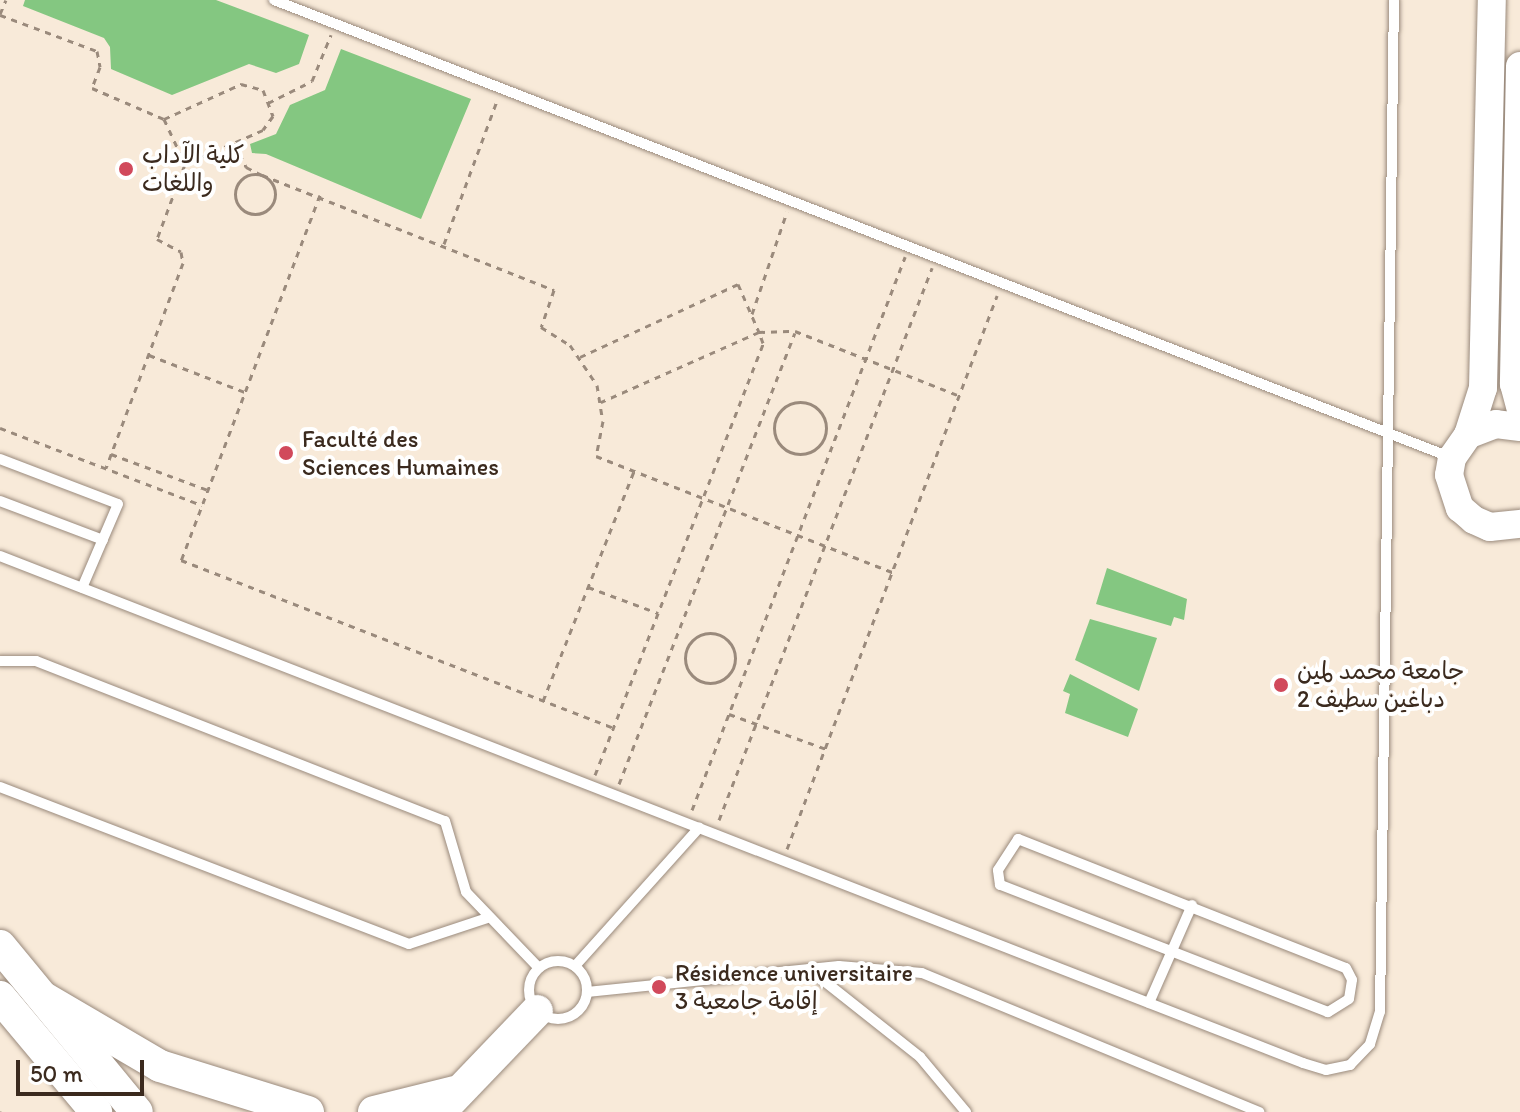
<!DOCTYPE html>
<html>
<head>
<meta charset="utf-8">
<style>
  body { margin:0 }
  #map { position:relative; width:1520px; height:1112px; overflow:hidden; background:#f8ead9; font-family:Itim,"Playpen Sans Arabic",sans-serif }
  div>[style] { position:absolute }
  .green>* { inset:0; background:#84c781 }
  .path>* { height:3px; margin-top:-1.5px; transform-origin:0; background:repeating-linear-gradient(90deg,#9a8a7c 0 6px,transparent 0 12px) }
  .path>.ring { margin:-1.5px; padding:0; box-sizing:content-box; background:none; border:3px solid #9a8a7c; border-radius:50% }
  .roads { filter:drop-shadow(0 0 2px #9a8a7c) drop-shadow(0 0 2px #9a8a7c) }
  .service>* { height:10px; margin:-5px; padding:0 5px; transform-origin:5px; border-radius:5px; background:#fff }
  .service>.ring { margin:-5px; padding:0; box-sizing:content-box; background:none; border:10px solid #fff; border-radius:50% }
  .secondary>* { height:28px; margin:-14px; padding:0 14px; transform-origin:14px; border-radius:14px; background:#fff }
  .trunk>* { height:32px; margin:-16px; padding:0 16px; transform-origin:16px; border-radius:16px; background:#fff }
  .dots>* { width:22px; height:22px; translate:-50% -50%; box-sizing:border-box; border:4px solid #fff; border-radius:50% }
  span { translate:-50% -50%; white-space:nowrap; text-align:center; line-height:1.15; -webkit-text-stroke:8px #fff; paint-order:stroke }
  .poi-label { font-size:24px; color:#3b2a1e }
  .left { translate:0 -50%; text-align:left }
  .scale { position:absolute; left:16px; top:1060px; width:128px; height:36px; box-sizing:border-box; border:4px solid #3b2a1e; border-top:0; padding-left:10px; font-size:24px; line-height:28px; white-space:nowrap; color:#3b2a1e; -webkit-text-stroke:6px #fff; paint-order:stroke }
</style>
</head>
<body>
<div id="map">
  <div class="green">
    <div style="clip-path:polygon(25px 0,216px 0,309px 35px,299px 64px,276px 73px,249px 64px,172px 95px,111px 69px,110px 47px,104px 38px,23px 6px)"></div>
    <div style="clip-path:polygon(341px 49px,471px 99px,421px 219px,266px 154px,252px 153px,250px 144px,276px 134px,290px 105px,325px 90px)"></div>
    <div style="clip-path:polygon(1107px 568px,1187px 599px,1184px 620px,1174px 617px,1171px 626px,1096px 604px)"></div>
    <div style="clip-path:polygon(1090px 619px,1157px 638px,1139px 691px,1075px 660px)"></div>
    <div style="clip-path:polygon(1070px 674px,1138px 709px,1128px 737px,1065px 713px,1070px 694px,1063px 691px)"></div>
  </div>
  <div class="path">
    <div style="left:0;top:14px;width:15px;rotate:-67deg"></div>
    <div style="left:0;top:15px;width:103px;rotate:20.4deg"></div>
    <div style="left:97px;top:51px;width:16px;rotate:79deg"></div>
    <div style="left:100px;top:67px;width:22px;rotate:111deg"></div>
    <div style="left:92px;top:88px;width:78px;rotate:23.3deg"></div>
    <div style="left:164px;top:119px;width:50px;rotate:65deg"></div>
    <div style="left:185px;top:164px;width:80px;rotate:110.5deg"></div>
    <div style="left:157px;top:239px;width:27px;rotate:28deg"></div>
    <div style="left:181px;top:252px;width:11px;rotate:80deg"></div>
    <div style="left:183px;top:263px;width:219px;rotate:110.6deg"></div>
    <div style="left:268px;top:103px;width:49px;rotate:-26.6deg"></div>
    <div style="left:312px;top:81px;width:50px;rotate:-67.6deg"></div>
    <div style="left:164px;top:119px;width:85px;rotate:-24.4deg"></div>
    <div style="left:241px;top:84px;width:23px;rotate:15deg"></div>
    <div style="left:263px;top:90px;width:28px;rotate:69deg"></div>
    <div style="left:273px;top:116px;width:17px;rotate:126deg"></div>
    <div style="left:263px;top:130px;width:85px;rotate:156.4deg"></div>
    <div style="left:234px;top:143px;width:27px;rotate:63deg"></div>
    <div style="left:246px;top:167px;width:18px;rotate:27deg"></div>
    <div style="left:262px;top:175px;width:314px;rotate:21.5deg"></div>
    <div style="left:554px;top:290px;width:39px;rotate:109deg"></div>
    <div style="left:541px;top:327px;width:34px;rotate:32deg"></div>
    <div style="left:570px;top:345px;width:48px;rotate:56deg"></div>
    <div style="left:597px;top:385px;width:36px;rotate:81deg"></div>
    <div style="left:603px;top:421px;width:36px;rotate:101deg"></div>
    <div style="left:596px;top:456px;width:320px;rotate:21.4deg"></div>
    <div class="ring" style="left:235px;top:174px;width:37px;height:37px"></div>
    <div style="left:320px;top:195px;width:391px;rotate:110.8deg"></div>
    <div style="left:181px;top:560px;width:464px;rotate:21.2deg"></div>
    <div style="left:444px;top:244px;width:153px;rotate:-69.7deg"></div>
    <div style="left:752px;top:314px;width:108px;rotate:-71.1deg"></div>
    <div style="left:149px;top:355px;width:103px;rotate:21.1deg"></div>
    <div style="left:580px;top:357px;width:174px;rotate:-24.8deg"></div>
    <div style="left:738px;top:284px;width:52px;rotate:66.4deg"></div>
    <div style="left:759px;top:332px;width:173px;rotate:156.1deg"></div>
    <div class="ring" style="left:774px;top:402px;width:49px;height:49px"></div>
    <div style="left:0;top:428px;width:216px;rotate:20.9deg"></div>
    <div style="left:111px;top:454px;width:103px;rotate:20.4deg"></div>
    <div style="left:588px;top:587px;width:75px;rotate:20.4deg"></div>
    <div class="ring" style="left:685px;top:633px;width:47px;height:47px"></div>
    <div style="left:543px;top:701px;width:247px;rotate:-68.4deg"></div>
    <div style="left:729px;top:714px;width:103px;rotate:19.8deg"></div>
    <div style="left:595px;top:775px;width:464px;rotate:-68.7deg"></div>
    <div style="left:763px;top:343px;width:12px;rotate:-110deg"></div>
    <div style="left:759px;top:332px;width:36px;rotate:-2deg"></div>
    <div style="left:795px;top:331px;width:177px;rotate:21.5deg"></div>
    <div style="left:619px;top:784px;width:484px;rotate:-68.7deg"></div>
    <div style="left:692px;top:810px;width:593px;rotate:-68.93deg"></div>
    <div style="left:719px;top:820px;width:592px;rotate:-68.9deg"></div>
    <div style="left:787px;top:849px;width:592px;rotate:-69.21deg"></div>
    <div style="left:0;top:1111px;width:1px;rotate:90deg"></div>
  </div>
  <div class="roads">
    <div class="service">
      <div style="left:274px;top:0;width:1262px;rotate:21.24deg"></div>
      <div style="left:0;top:459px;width:126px;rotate:20.9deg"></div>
      <div style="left:118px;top:504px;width:91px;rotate:113.2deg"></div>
      <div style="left:0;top:501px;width:110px;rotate:20.7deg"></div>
      <div style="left:0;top:556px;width:1398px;rotate:21.26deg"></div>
      <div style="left:1303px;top:1063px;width:24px;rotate:17deg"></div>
      <div style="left:1326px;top:1070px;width:25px;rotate:-12deg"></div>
      <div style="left:1350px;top:1065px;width:29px;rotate:-46deg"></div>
      <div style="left:1370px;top:1044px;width:34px;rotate:-73deg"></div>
      <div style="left:1380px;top:1012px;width:1012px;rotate:-89.21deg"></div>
      <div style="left:0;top:661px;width:36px"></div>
      <div style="left:36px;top:661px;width:439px;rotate:21.4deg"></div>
      <div style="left:445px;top:821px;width:74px;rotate:73.5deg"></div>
      <div style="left:466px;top:892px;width:105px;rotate:46.2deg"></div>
      <div style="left:0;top:787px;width:438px;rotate:21deg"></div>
      <div style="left:409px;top:944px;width:85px;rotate:-18.4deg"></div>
      <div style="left:1018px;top:839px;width:352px;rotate:21.5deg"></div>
      <div style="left:1346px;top:968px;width:13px;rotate:63deg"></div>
      <div style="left:1352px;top:980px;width:19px;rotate:99deg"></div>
      <div style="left:1349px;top:999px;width:25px;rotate:148deg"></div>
      <div style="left:1328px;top:1012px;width:352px;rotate:-158.8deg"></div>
      <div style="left:1000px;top:885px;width:15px;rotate:-98deg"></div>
      <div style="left:998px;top:870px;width:37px;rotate:-57deg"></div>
      <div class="ring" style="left:529px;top:961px;width:48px;height:48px"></div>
      <div style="left:575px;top:966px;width:186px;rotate:-48.1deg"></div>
      <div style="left:809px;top:969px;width:142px;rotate:38.4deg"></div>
      <div style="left:920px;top:1057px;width:72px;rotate:50.1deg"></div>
      <div style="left:587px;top:992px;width:253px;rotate:-5.9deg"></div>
      <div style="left:839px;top:966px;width:83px;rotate:4.8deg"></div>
      <div style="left:922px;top:973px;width:365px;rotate:22.4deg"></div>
      <div style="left:1149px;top:1003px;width:107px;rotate:-66.3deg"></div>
    </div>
    <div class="secondary">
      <div style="left:1520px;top:66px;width:318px;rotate:91.1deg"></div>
      <div style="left:1514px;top:384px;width:24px;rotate:75deg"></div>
      <div style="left:1520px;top:427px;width:24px;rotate:-173deg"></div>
      <div style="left:1496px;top:424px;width:30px;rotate:159deg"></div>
      <div style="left:1468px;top:435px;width:28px;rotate:125deg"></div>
      <div style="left:1452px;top:458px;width:17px;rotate:100deg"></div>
      <div style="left:1449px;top:475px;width:35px;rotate:72deg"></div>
      <div style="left:1460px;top:508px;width:18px;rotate:41deg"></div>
      <div style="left:1474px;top:520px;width:17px;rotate:24deg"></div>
      <div style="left:1490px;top:527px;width:30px;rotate:-6deg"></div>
      <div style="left:1468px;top:435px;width:49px;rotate:-72.3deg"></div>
      <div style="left:1483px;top:388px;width:388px;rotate:-88.7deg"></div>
    </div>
    <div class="trunk">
      <div style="left:0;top:946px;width:215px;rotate:50.5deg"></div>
      <div style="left:0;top:997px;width:150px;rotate:50.1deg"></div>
      <div style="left:44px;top:998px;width:134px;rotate:30.4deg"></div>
      <div style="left:160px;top:1066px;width:155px;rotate:17.3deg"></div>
      <div style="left:374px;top:1112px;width:83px;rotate:-13.9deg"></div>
      <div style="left:440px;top:1112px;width:140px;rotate:-46.2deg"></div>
    </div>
  </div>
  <div class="dots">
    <div style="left:126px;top:169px;background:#d1495b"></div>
    <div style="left:286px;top:453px;background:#d1495b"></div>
    <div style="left:1281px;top:685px;background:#d1495b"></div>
    <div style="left:659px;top:987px;background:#d1495b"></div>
  </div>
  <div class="poi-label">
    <span class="left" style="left:142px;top:169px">كلية الآداب<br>واللغات</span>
    <span class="left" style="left:302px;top:453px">Faculté des<br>Sciences Humaines</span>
    <span class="left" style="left:1297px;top:685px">جامعة محمد لمين<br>دباغين سطيف 2</span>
    <span class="left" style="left:675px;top:987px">Résidence universitaire<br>إقامة جامعية 3</span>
  </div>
  <div class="scale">50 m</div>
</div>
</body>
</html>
